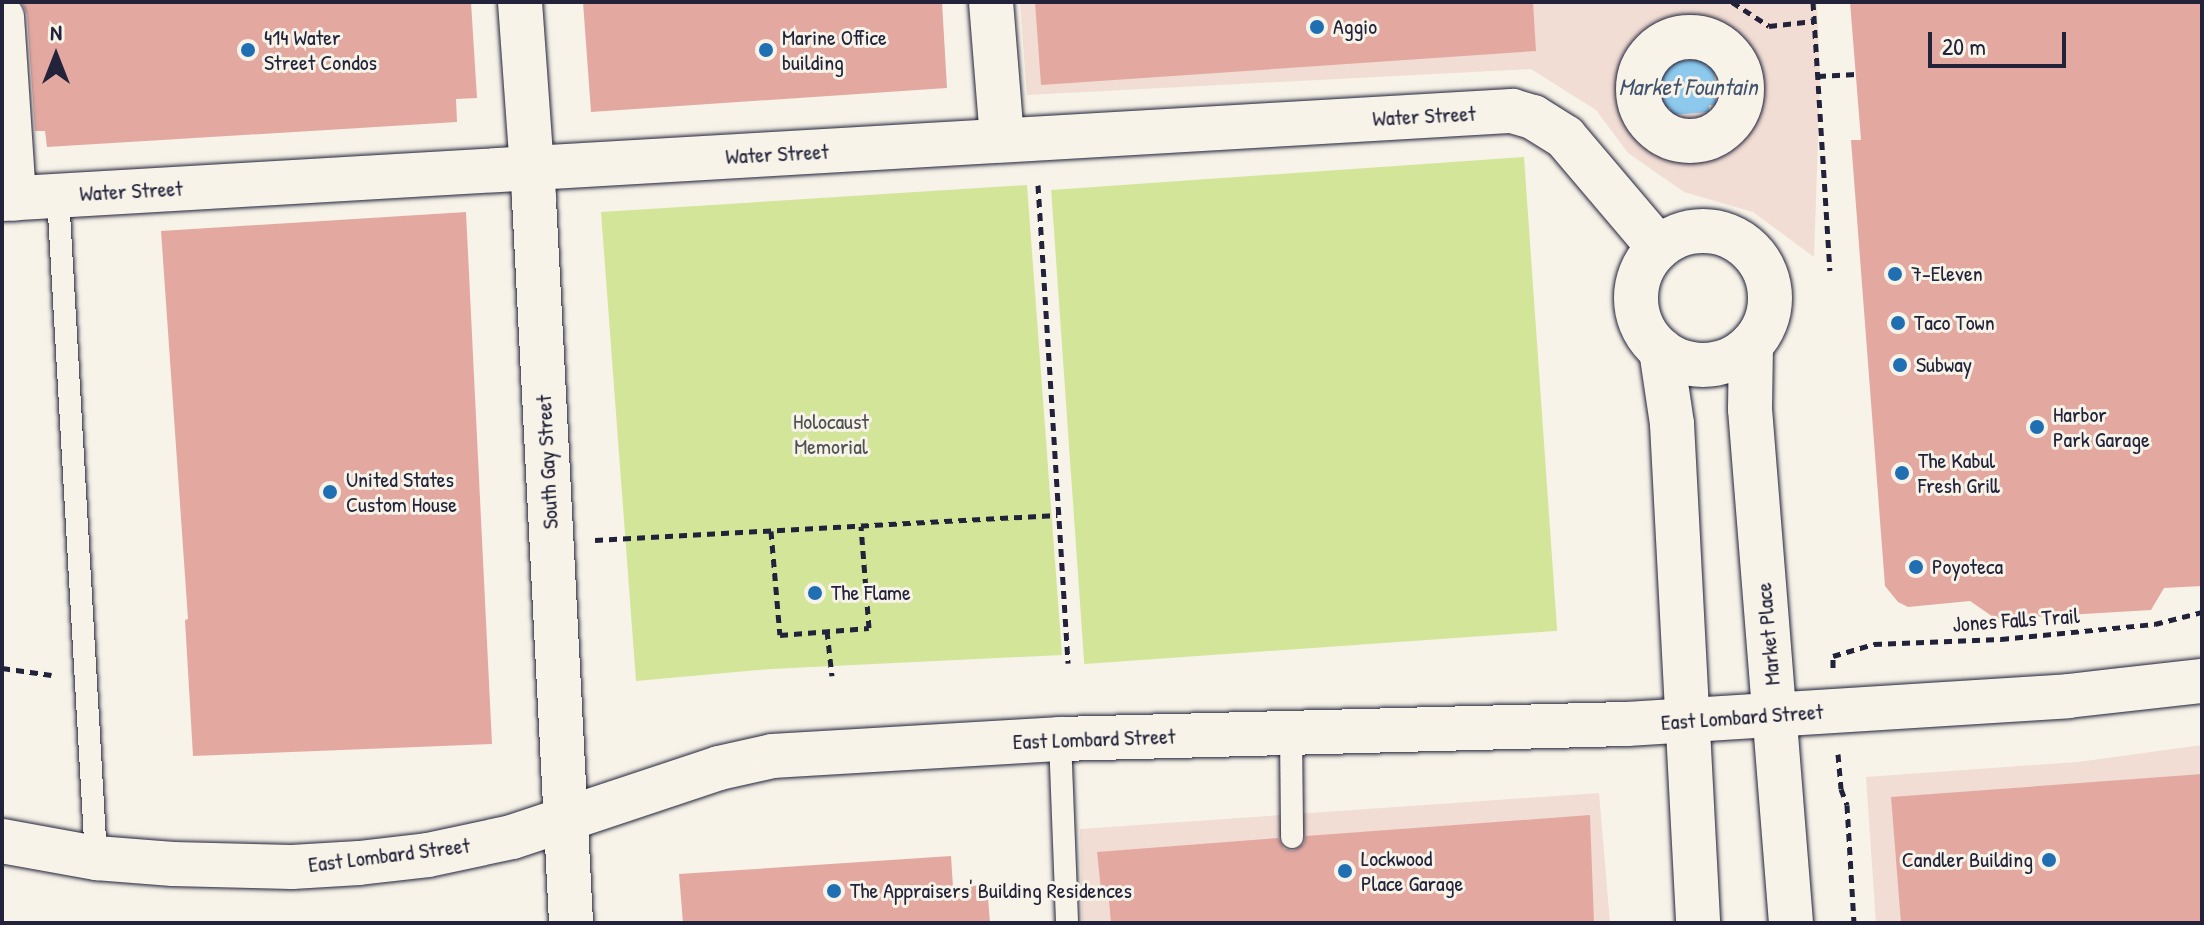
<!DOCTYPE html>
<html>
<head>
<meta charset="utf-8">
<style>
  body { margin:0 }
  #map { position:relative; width:2204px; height:925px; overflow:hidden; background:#f7f3e8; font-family:"Patrick Hand",sans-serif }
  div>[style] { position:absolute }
  .built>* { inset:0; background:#f1ddd3 }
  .green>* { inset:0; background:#d2e599; transform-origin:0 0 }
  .water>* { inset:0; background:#8cc9ec }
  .building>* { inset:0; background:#e3a9a1 }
  .path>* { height:5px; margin-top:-2.5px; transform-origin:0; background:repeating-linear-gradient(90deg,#22223b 0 8px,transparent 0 14px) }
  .roads { filter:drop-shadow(0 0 2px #22223b) drop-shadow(0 0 2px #22223b) }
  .lane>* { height:22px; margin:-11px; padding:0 11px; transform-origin:11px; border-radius:11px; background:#f7f3e8 }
  .street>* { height:44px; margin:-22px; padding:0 22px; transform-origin:22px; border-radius:22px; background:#f7f3e8 }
  .street>.ring { margin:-22px; padding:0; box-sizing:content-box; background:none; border:44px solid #f7f3e8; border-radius:50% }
  .primary>* { height:44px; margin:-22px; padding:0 22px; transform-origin:22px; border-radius:22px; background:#f7f3e8 }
  .dots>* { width:22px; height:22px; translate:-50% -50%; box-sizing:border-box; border:4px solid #f7f3e8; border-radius:50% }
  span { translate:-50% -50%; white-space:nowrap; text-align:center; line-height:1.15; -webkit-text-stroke:6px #f7f3e8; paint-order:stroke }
  .poi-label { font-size:22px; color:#22223b }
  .left { translate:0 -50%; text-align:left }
  .right { translate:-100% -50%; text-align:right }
  .street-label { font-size:22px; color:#22223b }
  .park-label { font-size:22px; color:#4e5352 }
  .water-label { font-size:24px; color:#425470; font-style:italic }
  .frame { position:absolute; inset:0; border:4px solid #22223b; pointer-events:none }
  .north { position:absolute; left:16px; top:16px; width:80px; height:80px; -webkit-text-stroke:6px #f7f3e8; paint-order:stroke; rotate:0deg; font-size:22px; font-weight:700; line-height:32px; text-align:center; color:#22223b }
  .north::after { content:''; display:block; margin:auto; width:28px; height:36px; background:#22223b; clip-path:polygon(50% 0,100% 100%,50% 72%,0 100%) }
  .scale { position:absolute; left:1928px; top:32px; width:138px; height:36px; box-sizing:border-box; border:4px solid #22223b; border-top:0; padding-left:10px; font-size:24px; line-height:28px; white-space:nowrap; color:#22223b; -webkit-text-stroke:6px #f7f3e8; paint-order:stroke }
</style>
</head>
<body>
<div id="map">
  <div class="built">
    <div style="clip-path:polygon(1020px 2px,1817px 2px,1820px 82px,1814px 257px,1753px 212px,1684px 192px,1628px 153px,1596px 110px,1531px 69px,1027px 95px)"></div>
    <div style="clip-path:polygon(2202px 745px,2202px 923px,1876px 923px,1866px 777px,2078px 762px)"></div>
    <div style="clip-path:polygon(1599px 793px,1610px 923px,1082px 923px,1080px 829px)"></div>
  </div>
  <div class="green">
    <div style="left:1524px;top:157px;width:475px;height:474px;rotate:86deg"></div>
    <div style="clip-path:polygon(1027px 185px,1062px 655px,771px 669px,636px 681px,601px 212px)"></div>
  </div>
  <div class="water">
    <div style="clip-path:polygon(1706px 59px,1706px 66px,1714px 65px,1716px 105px,1709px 105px,1709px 112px,1671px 115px,1670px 108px,1662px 108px,1659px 69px,1667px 68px,1667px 62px)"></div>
  </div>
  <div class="building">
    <div style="clip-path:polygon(22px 2px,471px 2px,477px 98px,456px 99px,457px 122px,47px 147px,45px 131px,35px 131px,27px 15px)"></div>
    <div style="clip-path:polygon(583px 2px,942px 2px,947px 88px,591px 112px)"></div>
    <div style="clip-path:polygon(1035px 2px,1533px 2px,1536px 51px,1041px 85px)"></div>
    <div style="clip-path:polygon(1850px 2px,2202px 2px,2202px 586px,2164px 588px,2151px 610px,1996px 619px,1970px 601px,1908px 607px,1898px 602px,1885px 586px,1851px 140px,1861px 140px)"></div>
    <div style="clip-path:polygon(466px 212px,492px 744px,193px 756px,185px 620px,188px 619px,161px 231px)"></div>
    <div style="clip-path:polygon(2202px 774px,2202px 923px,1901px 923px,1891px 797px)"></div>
    <div style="clip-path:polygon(1590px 815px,1594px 923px,1111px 923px,1108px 890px,1101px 890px,1097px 852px,1278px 838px,1284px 849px,1293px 851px,1304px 844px,1306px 836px)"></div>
    <div style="clip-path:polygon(951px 856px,953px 887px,987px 885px,990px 923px,683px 923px,679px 874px)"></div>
  </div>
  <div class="path">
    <div style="left:1732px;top:2px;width:44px;rotate:33deg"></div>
    <div style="left:1769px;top:26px;width:45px;rotate:-6.3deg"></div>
    <div style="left:1813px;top:2px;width:269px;rotate:86.4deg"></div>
    <div style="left:1818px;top:76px;width:38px;rotate:-3deg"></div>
    <div style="left:1038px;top:185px;width:479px;rotate:86.4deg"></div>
    <div style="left:771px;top:531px;width:104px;rotate:85.1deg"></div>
    <div style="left:780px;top:635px;width:89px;rotate:-4.5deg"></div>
    <div style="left:869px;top:628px;width:102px;rotate:-94.5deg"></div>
    <div style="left:595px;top:540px;width:463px;rotate:-3.1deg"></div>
    <div style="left:827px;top:631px;width:45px;rotate:83.7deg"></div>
    <div style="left:2px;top:668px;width:50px;rotate:8deg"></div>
    <div style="left:1833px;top:668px;width:12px;rotate:-90deg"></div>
    <div style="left:1833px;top:656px;width:43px;rotate:-16.3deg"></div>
    <div style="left:1874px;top:644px;width:127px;rotate:-2.3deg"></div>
    <div style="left:2001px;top:639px;width:155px;rotate:-5.6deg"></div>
    <div style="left:2155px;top:624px;width:49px;rotate:-14.3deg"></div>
    <div style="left:1838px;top:754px;width:35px;rotate:85deg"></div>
    <div style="left:1841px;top:789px;width:17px;rotate:69deg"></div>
    <div style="left:1847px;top:805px;width:118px;rotate:86.6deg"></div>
  </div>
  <div class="roads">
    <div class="lane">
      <div style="left:58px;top:196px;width:663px;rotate:86.71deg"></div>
      <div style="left:1291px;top:733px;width:104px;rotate:89.4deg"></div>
      <div style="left:1060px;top:739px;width:184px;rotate:87.8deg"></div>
    </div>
    <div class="street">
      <div style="left:991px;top:2px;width:138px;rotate:85.4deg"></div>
      <div style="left:2px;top:17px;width:182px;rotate:86.2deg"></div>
      <div class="ring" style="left:1638px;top:37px;width:60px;height:60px"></div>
      <div style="left:2px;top:199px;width:1513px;rotate:-3.34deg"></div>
      <div style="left:1512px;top:111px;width:22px;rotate:16deg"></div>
      <div style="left:1533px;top:117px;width:38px;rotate:32deg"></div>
      <div style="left:1565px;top:137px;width:145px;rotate:49.7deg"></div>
      <div class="ring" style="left:1636px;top:231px;width:90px;height:90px"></div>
      <div style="left:1751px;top:345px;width:64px;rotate:90.9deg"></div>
      <div style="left:1750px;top:409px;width:516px;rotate:85.44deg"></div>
      <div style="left:1661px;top:350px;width:75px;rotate:81.5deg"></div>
      <div style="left:1672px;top:424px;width:500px;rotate:87deg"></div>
    </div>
    <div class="primary">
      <div style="left:520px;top:2px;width:197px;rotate:85.9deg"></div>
      <div style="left:534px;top:199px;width:725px;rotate:87.07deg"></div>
      <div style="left:2px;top:841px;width:96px;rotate:10.3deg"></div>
      <div style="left:96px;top:858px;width:77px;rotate:4.5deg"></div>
      <div style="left:173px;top:864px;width:119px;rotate:1.4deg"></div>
      <div style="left:292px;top:867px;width:67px;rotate:-3.4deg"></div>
      <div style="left:359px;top:863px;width:69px;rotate:-6.6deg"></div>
      <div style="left:428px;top:855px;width:86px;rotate:-12.1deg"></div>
      <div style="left:512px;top:837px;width:218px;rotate:-18.4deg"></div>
      <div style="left:719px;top:768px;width:55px;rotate:-12.5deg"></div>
      <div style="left:773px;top:756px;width:288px;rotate:-3.4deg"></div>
      <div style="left:1060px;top:739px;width:567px;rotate:-1.52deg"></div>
      <div style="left:1627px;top:724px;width:442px;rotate:-3.6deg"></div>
      <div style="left:2068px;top:696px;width:135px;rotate:-6.4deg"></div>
    </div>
  </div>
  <div class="dots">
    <div style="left:1317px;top:27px;background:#1f6fb2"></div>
    <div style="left:248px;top:50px;background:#1f6fb2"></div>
    <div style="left:766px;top:50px;background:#1f6fb2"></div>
    <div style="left:1895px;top:274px;background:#1f6fb2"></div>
    <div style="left:1898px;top:323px;background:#1f6fb2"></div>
    <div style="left:1900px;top:365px;background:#1f6fb2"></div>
    <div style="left:2037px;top:427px;background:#1f6fb2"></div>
    <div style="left:1902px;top:473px;background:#1f6fb2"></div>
    <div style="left:330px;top:492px;background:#1f6fb2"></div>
    <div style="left:1916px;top:567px;background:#1f6fb2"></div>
    <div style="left:815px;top:593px;background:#1f6fb2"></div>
    <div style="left:2049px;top:860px;background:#1f6fb2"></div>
    <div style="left:1345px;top:871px;background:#1f6fb2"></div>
    <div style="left:834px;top:891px;background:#1f6fb2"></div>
  </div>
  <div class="poi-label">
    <span class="left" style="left:1333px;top:27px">Aggio</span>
    <span class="left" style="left:264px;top:50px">414 Water<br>Street Condos</span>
    <span class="left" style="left:782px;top:50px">Marine Office<br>building</span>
    <span class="left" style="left:1911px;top:274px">7-Eleven</span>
    <span class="left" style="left:1914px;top:323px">Taco Town</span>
    <span class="left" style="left:1916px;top:365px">Subway</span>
    <span class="left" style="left:2053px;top:427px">Harbor<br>Park Garage</span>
    <span class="left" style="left:1918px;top:473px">The Kabul<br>Fresh Grill</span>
    <span class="left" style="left:346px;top:492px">United States<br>Custom House</span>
    <span class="left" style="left:1932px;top:567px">Poyoteca</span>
    <span class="left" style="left:831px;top:593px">The Flame</span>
    <span class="left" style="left:1361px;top:871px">Lockwood<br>Place Garage</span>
    <span class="right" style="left:2033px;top:860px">Candler Building</span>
    <span class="left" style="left:850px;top:891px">The Appraisers' Building Residences</span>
  </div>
  <div class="street-label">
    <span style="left:1424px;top:116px;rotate:-3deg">Water Street</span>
    <span style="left:777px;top:154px;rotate:-3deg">Water Street</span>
    <span style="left:131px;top:191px;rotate:-3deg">Water Street</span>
    <span style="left:547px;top:462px;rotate:-93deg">South Gay Street</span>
    <span style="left:2016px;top:620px;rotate:-4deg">Jones Falls Trail</span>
    <span style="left:1768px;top:634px;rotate:-95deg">Market Place</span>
    <span style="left:1742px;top:717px;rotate:-4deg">East Lombard Street</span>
    <span style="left:1094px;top:739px;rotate:-2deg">East Lombard Street</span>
    <span style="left:389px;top:855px;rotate:-7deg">East Lombard Street</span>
  </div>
  <div class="park-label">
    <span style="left:831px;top:434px">Holocaust<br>Memorial</span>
  </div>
  <div class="water-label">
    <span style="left:1688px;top:87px">Market Fountain</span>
  </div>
  <div class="frame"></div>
  <div class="north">N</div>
  <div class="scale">20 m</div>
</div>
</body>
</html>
